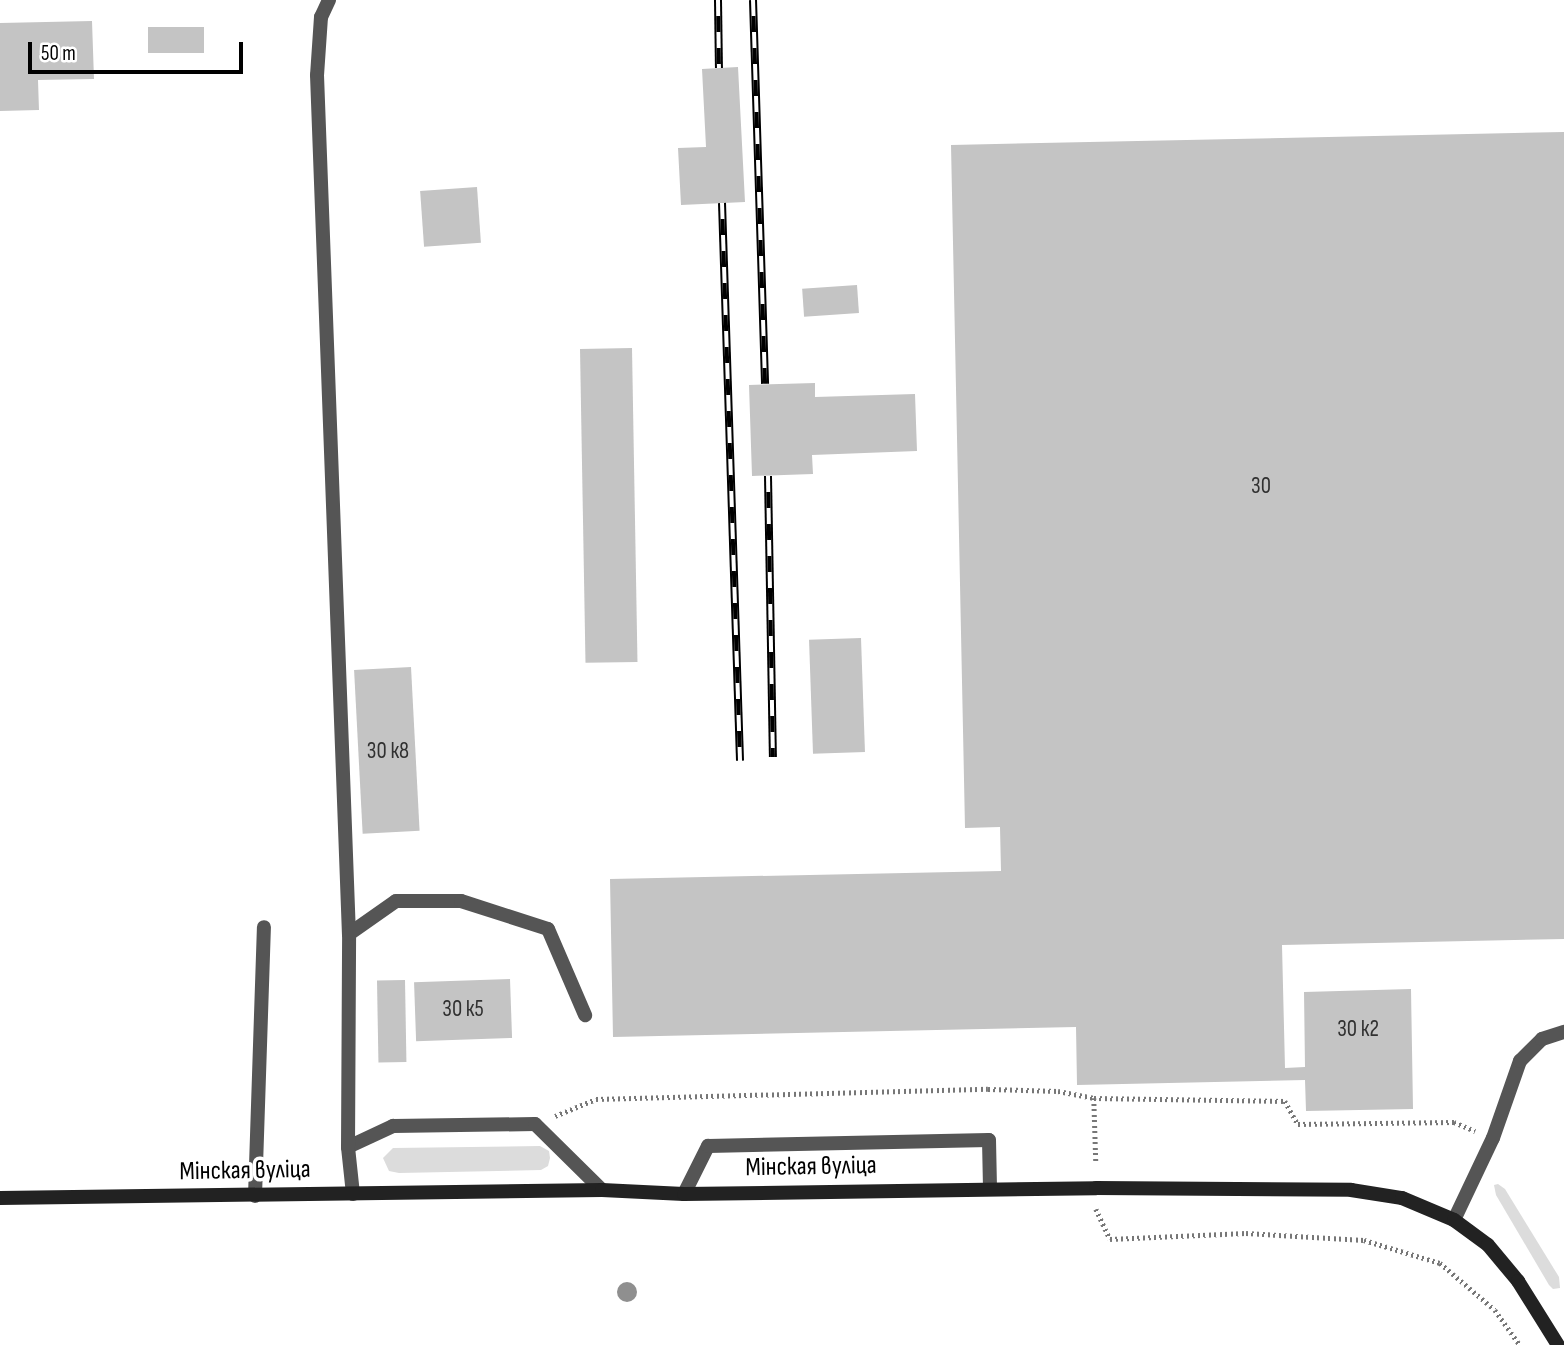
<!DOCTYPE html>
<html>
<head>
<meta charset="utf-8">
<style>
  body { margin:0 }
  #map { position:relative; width:1564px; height:1345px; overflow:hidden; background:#fff; font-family:"Sofia Sans Condensed",sans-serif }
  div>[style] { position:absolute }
  .green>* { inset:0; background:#dcdcdc }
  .building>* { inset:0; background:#c4c4c4; transform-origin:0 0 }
  .path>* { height:4.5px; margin-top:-2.25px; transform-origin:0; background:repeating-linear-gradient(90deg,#777 0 2px,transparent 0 5.5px) }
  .lane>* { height:14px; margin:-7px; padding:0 7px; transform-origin:7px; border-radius:7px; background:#555 }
  .secondary>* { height:14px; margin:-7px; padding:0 7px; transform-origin:7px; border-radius:7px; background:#222 }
  .rail>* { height:8px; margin-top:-4px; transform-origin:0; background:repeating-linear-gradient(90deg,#fff 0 16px,#000 0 32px); box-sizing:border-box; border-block:2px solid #000 }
  .trees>* { width:20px; height:20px; margin:-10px; border-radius:50%; background:#8f8f8f }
  span { translate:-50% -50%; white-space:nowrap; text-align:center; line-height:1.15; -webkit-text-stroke:7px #fff; paint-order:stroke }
  .number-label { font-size:23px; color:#313131 }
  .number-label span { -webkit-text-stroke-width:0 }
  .street-label { font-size:26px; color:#000 }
  .scale { position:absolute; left:28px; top:42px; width:215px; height:32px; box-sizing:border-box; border:4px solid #000; border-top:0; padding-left:9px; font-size:21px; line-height:24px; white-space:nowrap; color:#000; -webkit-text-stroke:5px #fff; paint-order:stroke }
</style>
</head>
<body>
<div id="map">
  <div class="green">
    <div style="clip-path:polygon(540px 1146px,549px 1151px,550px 1158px,548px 1166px,541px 1170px,399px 1173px,389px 1171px,383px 1158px,393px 1148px)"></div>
    <div style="clip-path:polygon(1498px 1184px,1505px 1189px,1559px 1277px,1560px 1288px,1553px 1289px,1549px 1285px,1496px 1195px,1494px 1185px)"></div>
  </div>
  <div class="building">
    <div style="clip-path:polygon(92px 21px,94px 79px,38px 80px,39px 110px,0 111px,0 23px)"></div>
    <div style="left:204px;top:27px;width:26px;height:56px;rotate:90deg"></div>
    <div style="clip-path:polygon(738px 67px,745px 202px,681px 205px,678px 148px,706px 147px,702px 69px)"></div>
    <div style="clip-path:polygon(1564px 132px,1564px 939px,1282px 945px,1285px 1068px,1305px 1067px,1304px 992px,1411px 989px,1413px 1109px,1306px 1111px,1305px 1080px,1077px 1085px,1076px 1027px,613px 1037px,610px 879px,1001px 871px,1000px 827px,965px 828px,951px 145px)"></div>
    <div style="left:477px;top:187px;width:56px;height:57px;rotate:86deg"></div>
    <div style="left:857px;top:285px;width:28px;height:55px;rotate:86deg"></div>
    <div style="left:632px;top:348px;width:314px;height:52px;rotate:89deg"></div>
    <div style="clip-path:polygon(815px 383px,815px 397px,915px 394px,917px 451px,812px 455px,813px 474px,752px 476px,749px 385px)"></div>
    <div style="left:861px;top:638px;width:114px;height:52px;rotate:88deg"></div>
    <div style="left:411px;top:667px;width:164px;height:57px;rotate:87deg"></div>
    <div style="left:510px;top:979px;width:59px;height:96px;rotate:88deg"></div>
    <div style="left:405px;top:980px;width:82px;height:28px;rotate:89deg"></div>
  </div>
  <div class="path">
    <div style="left:1094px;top:1098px;width:63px;rotate:88.2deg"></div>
    <div style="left:555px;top:1116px;width:44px;rotate:-22.5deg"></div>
    <div style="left:596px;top:1099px;width:392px;rotate:-1.5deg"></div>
    <div style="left:988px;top:1089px;width:70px;rotate:1.6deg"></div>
    <div style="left:1058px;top:1091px;width:37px;rotate:11deg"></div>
    <div style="left:1094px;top:1098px;width:191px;rotate:0.9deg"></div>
    <div style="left:1285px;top:1101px;width:26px;rotate:61deg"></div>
    <div style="left:1298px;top:1124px;width:156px;rotate:-0.7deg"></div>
    <div style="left:1454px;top:1122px;width:23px;rotate:23deg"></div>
    <div style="left:1096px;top:1209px;width:33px;rotate:65deg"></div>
    <div style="left:1110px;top:1239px;width:136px;rotate:-2.5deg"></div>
    <div style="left:1246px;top:1233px;width:118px;rotate:3.4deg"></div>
    <div style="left:1364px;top:1240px;width:79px;rotate:16.8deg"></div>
    <div style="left:1440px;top:1263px;width:72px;rotate:40.5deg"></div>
    <div style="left:1495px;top:1310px;width:43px;rotate:54.5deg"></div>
  </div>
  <div class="lane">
    <div style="left:329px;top:0;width:19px;rotate:115deg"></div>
    <div style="left:321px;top:17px;width:58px;rotate:93.9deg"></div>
    <div style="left:317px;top:75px;width:860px;rotate:87.87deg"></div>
    <div style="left:348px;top:1147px;width:50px;rotate:-25deg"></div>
    <div style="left:393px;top:1126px;width:142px;rotate:-0.8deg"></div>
    <div style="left:535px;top:1124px;width:94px;rotate:44.6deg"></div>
    <div style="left:353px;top:1194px;width:47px;rotate:-96.1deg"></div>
    <div style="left:348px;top:1147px;width:213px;rotate:-89.7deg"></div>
    <div style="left:349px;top:934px;width:57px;rotate:-35.1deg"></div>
    <div style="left:396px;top:901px;width:65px"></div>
    <div style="left:461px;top:901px;width:91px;rotate:17.8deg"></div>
    <div style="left:548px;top:929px;width:94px;rotate:66.7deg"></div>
    <div style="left:684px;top:1194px;width:54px;rotate:-63.4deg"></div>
    <div style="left:708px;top:1146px;width:281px;rotate:-1.2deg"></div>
    <div style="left:989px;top:1140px;width:48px;rotate:88.8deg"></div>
    <div style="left:255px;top:1196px;width:269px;rotate:-88.1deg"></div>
    <div style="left:1454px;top:1220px;width:91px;rotate:-64.6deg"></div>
    <div style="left:1493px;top:1138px;width:82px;rotate:-70.7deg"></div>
    <div style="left:1520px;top:1061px;width:31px;rotate:-45deg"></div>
    <div style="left:1542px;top:1039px;width:23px;rotate:-18deg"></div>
  </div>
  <div class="secondary">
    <div style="left:0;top:1198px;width:602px;rotate:-0.76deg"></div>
    <div style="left:602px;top:1190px;width:82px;rotate:2.8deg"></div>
    <div style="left:684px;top:1194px;width:412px;rotate:-0.8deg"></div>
    <div style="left:1096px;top:1188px;width:255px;rotate:0.4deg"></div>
    <div style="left:1351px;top:1190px;width:52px;rotate:8.9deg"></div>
    <div style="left:1402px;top:1198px;width:56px;rotate:22.9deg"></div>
    <div style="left:1454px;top:1220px;width:42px;rotate:36.3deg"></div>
    <div style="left:1488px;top:1245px;width:47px;rotate:50.2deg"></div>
    <div style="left:1518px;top:1281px;width:75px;rotate:58deg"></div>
  </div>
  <div class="rail">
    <div style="left:718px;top:0;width:68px;rotate:89.2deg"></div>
    <div style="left:753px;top:0;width:384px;rotate:88.2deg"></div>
    <div style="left:722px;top:203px;width:558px;rotate:88.15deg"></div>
    <div style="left:768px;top:476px;width:281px;rotate:89deg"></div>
  </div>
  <div class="trees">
    <div style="left:627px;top:1292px"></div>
  </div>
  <div class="number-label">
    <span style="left:1261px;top:486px">30</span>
    <span style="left:388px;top:751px">30 к8</span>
    <span style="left:463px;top:1009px">30 к5</span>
    <span style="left:1358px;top:1029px">30 к2</span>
  </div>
  <div class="street-label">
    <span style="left:811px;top:1167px;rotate:-1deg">Мінская вуліца</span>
    <span style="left:245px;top:1171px;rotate:-1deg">Мінская вуліца</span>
  </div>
  <div class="scale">50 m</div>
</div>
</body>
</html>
